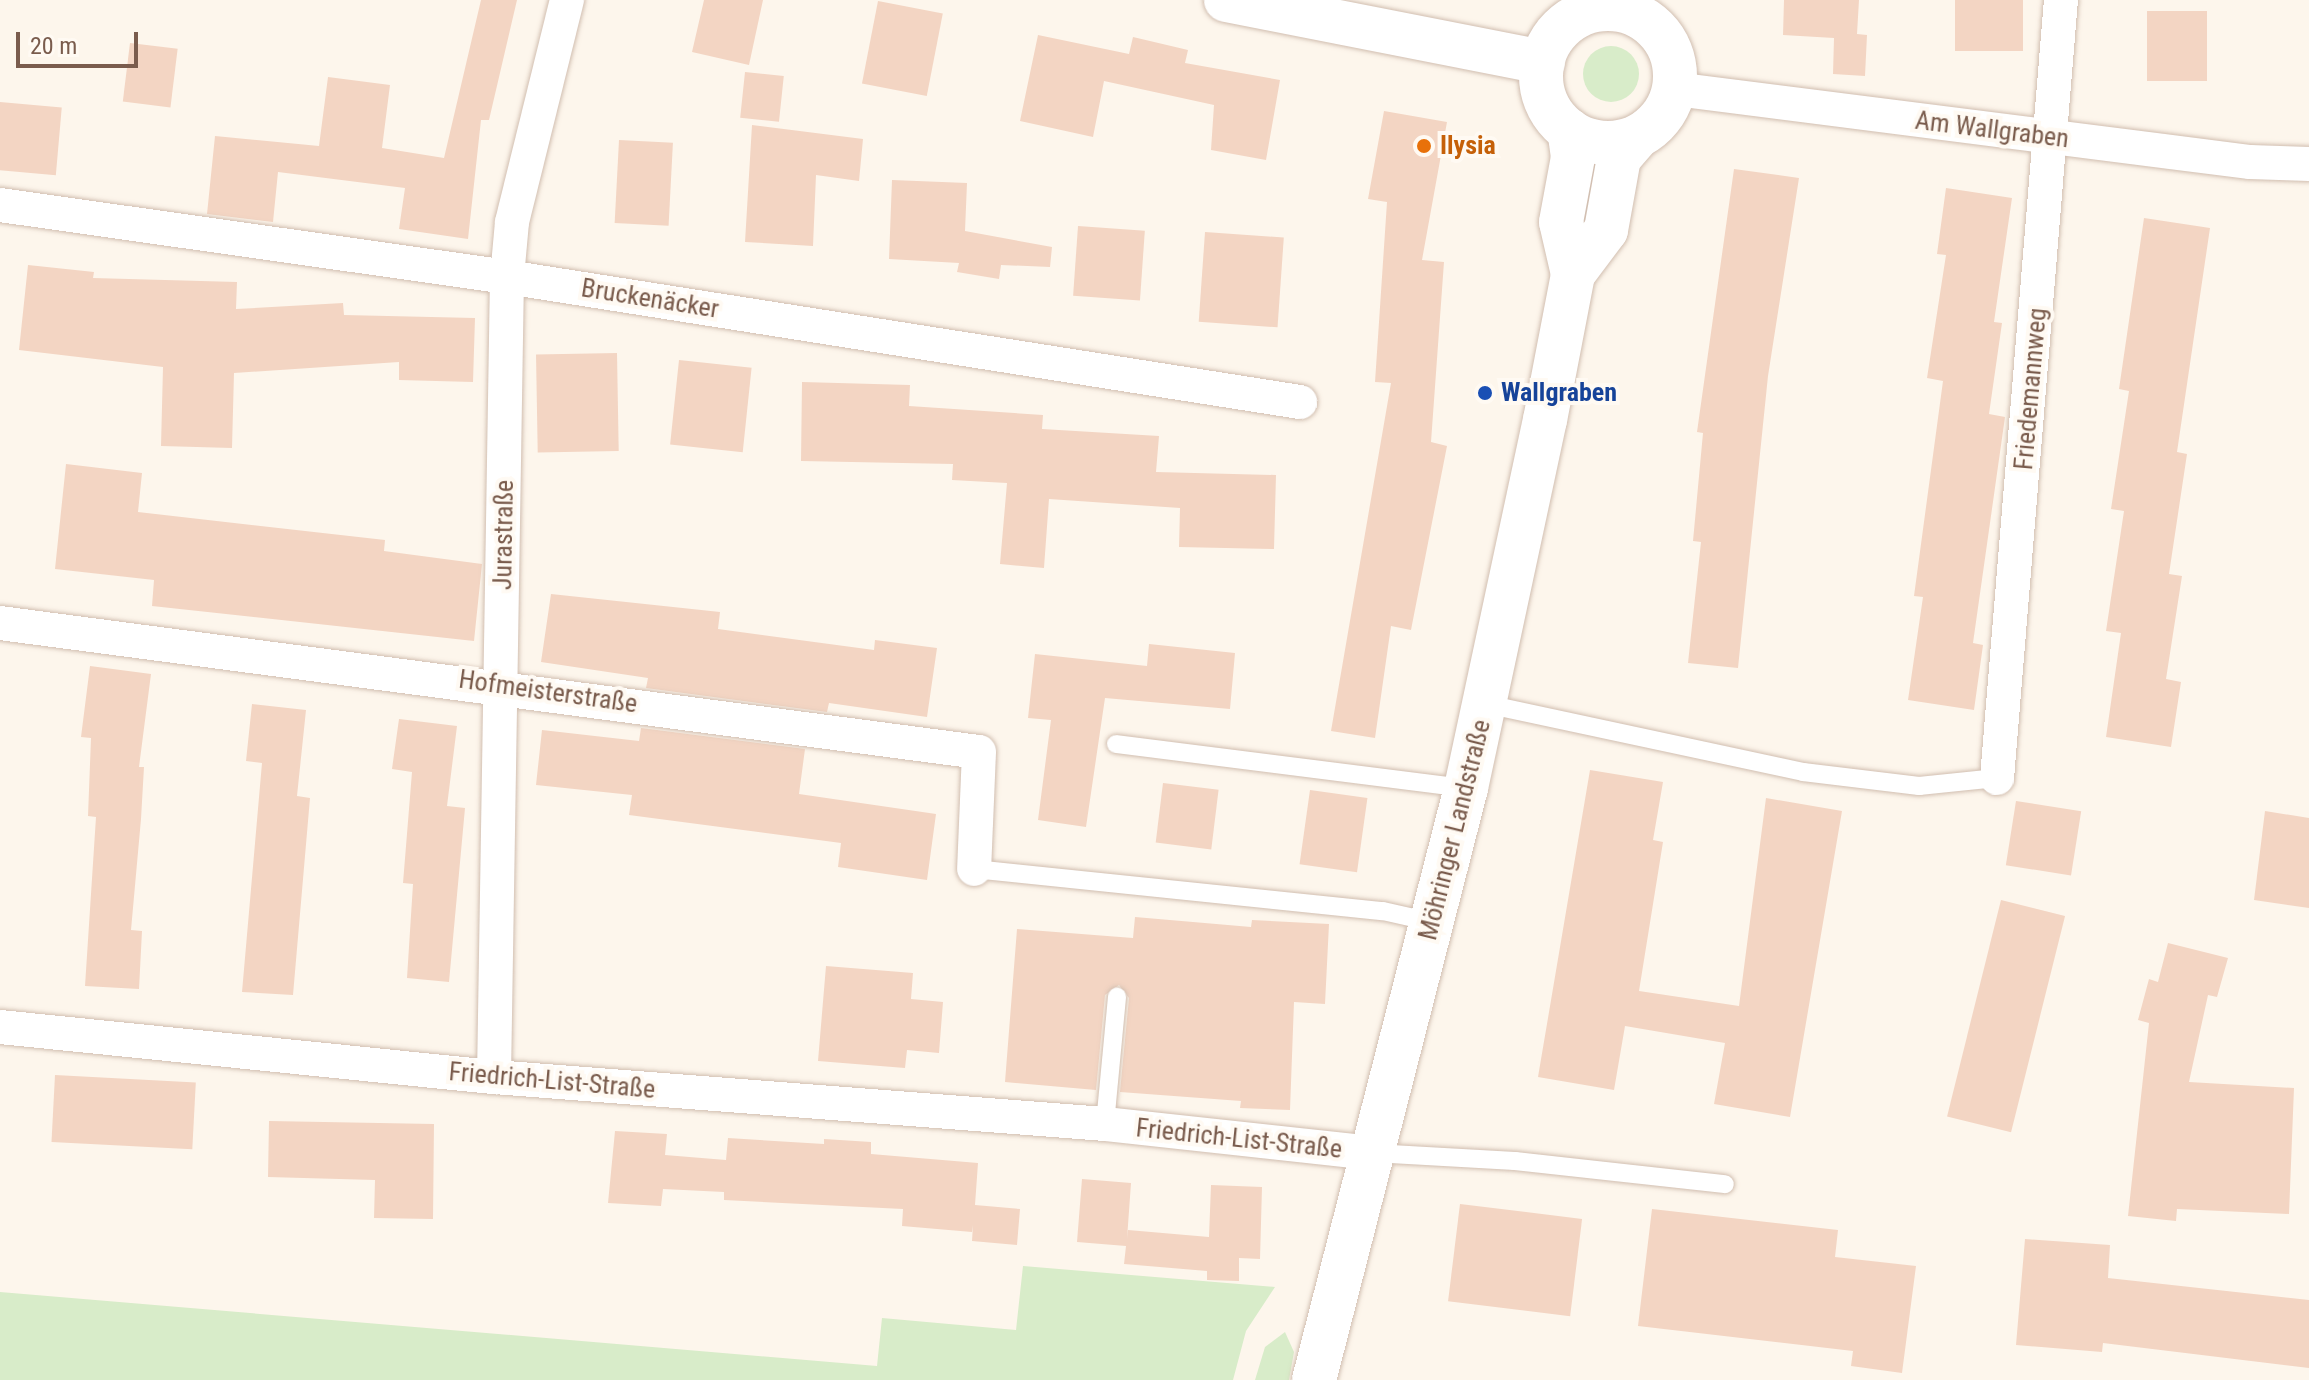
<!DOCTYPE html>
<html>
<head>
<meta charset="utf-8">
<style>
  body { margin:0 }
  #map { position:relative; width:2309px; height:1380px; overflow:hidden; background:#fdf6ec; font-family:"Roboto Condensed",sans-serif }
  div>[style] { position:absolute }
  .green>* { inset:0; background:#d8ecc9 }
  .round { border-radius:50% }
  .building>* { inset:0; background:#f3d5c3; transform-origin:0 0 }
  .roads { filter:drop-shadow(0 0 2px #d1beb0) drop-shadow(0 0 2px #d1beb0) }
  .service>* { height:18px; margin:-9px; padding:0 9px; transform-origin:9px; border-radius:9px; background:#fff }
  .minor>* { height:34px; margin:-17px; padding:0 17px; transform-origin:17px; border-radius:17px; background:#fff }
  .tertiary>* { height:44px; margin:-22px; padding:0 22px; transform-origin:22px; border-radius:22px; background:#fff }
  .secondary>* { height:44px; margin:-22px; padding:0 22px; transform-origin:22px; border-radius:22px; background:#fff }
  .secondary>.ring { margin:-22px; padding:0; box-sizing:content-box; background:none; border:44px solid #fff; border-radius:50% }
  .dots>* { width:22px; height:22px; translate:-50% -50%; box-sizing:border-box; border:4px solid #fffaf3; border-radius:50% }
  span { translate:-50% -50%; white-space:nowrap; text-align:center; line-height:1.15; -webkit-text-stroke:8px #fffaf3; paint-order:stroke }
  .street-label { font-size:26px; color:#7a5c4d }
  .food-label { font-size:26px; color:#c56008; font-weight:700 }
  .left { translate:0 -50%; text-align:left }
  .transit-label { font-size:26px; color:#164399; font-weight:700 }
  .scale { position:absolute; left:16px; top:32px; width:122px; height:36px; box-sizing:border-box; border:4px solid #7a5c4d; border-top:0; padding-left:10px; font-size:24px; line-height:28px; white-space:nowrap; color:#7a5c4d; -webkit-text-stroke:6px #fffaf3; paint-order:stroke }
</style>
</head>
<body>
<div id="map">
  <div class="green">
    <div class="round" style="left:1583px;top:46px;width:56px;height:56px"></div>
    <div style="clip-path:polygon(1023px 1266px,1275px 1287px,1246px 1331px,1233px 1380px,0 1380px,0 1292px,877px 1366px,882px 1318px,1016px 1330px)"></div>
    <div style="clip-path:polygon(1285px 1332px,1294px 1352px,1289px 1380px,1255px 1380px,1265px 1347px)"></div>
  </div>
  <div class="building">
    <div style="clip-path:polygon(481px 0,517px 0,489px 120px,481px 120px,468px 239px,399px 229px,405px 188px,278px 172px,273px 222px,207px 214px,215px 136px,319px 146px,328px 77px,390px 85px,382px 148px,444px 158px)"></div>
    <div style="clip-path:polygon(704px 0,763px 0,749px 65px,692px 52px)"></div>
    <div style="clip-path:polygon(1784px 0,1859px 0,1857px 34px,1867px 35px,1865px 76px,1833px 74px,1834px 38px,1783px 35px)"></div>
    <div style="left:1955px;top:0;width:68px;height:51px"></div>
    <div style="left:878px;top:1px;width:66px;height:84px;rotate:11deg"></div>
    <div style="left:2147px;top:11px;width:60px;height:70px"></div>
    <div style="clip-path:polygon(1038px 35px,1129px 54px,1133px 37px,1188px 50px,1185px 63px,1280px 80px,1266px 160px,1211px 150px,1214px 105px,1104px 81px,1093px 137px,1020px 121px)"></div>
    <div style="left:130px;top:43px;width:48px;height:59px;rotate:7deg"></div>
    <div style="left:745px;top:72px;width:39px;height:46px;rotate:6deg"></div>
    <div style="left:0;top:102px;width:62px;height:68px;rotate:5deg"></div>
    <div style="clip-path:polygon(1384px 111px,1447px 122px,1422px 260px,1444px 262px,1431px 442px,1447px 446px,1411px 630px,1391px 626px,1375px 738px,1331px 731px,1391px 383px,1375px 382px,1387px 202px,1368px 199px)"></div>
    <div style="clip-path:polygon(752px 125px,863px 139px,859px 181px,816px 175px,813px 246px,745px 242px)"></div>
    <div style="left:619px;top:140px;width:54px;height:83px;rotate:3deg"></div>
    <div style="clip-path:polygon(1734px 169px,1799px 178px,1768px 376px,1738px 668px,1688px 663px,1701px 542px,1693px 541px,1703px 433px,1697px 432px)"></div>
    <div style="clip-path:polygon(892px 180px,967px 183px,965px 231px,1052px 247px,1050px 267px,1001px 265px,999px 279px,957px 272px,959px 263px,889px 259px)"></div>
    <div style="clip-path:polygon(1946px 188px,2012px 198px,1994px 322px,2002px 323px,1989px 414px,2005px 417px,1973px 643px,1983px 645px,1974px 710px,1908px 700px,1923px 597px,1914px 596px,1943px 381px,1927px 378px,1946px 255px,1937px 254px)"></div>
    <div style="clip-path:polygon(2144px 218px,2210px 228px,2177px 452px,2187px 454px,2169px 574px,2182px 576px,2166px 679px,2181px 682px,2171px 747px,2106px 737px,2121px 633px,2106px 631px,2124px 511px,2111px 509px,2129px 391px,2119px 389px)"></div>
    <div style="left:1078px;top:226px;width:67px;height:70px;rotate:4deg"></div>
    <div style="left:1205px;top:232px;width:79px;height:90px;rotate:4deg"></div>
    <div style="clip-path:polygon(28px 265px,94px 272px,93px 278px,237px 282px,236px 309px,343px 303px,344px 315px,475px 318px,473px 382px,399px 380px,399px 362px,234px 373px,232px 448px,161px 446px,163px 367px,19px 350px)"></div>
    <div style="left:617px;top:353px;width:98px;height:81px;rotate:89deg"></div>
    <div style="left:679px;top:360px;width:73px;height:85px;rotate:6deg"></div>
    <div style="clip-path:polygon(802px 382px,910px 385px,909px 406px,1043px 415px,1042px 429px,1159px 436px,1156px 472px,1276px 475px,1274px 549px,1179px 547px,1180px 508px,1049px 499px,1044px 568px,1000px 564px,1007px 483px,952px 480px,953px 464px,801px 461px)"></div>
    <div style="clip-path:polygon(66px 464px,142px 473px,138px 512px,385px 540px,384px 551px,482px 564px,474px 641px,152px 606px,154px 580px,55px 569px)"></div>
    <div style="clip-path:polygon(551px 594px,720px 612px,718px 629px,874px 650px,875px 640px,937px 648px,927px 717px,829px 703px,827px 712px,646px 688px,648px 678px,541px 662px)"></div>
    <div style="clip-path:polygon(1149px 644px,1235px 653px,1230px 709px,1105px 698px,1086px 827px,1038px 820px,1051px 720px,1028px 718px,1035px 654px,1147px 666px)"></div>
    <div style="clip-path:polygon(90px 666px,151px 674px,139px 767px,144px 767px,141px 819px,131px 930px,142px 931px,139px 989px,85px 986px,96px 817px,88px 816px,91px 738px,81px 737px)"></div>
    <div style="clip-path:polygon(252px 704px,306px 710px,297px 796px,310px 798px,293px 995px,242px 992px,262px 763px,246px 761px)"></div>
    <div style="clip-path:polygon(399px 719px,457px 726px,447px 806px,465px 808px,449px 982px,407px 978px,413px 884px,403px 883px,412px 772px,392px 769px)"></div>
    <div style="clip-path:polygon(641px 728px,805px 749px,799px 794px,936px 814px,927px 880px,838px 867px,841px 843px,629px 815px,632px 795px,536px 785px,542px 730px,639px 741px)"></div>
    <div style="clip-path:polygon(1590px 770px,1663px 782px,1653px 840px,1663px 842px,1639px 991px,1739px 1006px,1766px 798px,1842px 811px,1790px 1117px,1714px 1104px,1725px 1043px,1625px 1026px,1614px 1090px,1538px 1077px)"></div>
    <div style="left:1163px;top:783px;width:56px;height:60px;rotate:7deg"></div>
    <div style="left:1310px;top:790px;width:58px;height:75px;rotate:8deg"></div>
    <div style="left:2016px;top:801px;width:66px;height:65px;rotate:9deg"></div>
    <div style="clip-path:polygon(2265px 811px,2309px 818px,2309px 908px,2254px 900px)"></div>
    <div style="left:2001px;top:900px;width:66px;height:223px;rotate:14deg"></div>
    <div style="clip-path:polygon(1135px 917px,1251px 927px,1252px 920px,1329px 924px,1325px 1004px,1294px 1002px,1290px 1110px,1240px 1108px,1241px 1101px,1120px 1092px,1129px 998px,1119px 985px,1105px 995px,1096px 1090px,1005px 1082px,1017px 929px,1133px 938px)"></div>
    <div style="clip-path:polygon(2168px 943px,2228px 958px,2217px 997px,2208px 995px,2189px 1082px,2294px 1088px,2289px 1214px,2177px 1209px,2176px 1221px,2128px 1216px,2149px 1023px,2138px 1020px,2149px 979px,2158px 982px)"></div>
    <div style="clip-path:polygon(826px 966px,913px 973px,911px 999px,943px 1002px,939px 1053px,907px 1050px,905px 1068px,818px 1061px)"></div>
    <div style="left:55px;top:1075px;width:141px;height:67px;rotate:3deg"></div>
    <div style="clip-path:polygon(269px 1121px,434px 1124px,433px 1219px,374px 1218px,375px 1180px,268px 1177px)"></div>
    <div style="clip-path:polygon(615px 1131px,667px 1134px,665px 1155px,726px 1160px,728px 1138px,824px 1144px,824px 1139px,871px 1142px,871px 1154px,978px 1163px,975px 1205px,1020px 1209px,1017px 1245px,972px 1241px,973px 1225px,972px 1232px,902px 1226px,903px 1209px,724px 1200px,724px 1192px,663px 1189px,661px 1206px,608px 1203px)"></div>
    <div style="clip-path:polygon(1082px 1179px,1131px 1183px,1127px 1239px,1128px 1230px,1209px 1237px,1211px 1185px,1262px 1187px,1260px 1259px,1239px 1258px,1239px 1281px,1207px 1280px,1207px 1271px,1124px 1264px,1126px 1246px,1077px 1242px)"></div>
    <div style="left:1460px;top:1204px;width:123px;height:98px;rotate:7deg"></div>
    <div style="clip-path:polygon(1652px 1209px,1838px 1230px,1835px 1257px,1916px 1266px,1902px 1373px,1851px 1366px,1853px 1351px,1638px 1326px)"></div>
    <div style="clip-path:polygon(2025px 1239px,2110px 1245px,2108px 1278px,2309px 1300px,2309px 1368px,2103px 1343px,2102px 1352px,2016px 1345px)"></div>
  </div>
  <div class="roads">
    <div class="service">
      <div style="left:1486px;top:704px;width:324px;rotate:12.1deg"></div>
      <div style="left:1803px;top:772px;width:117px;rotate:6.9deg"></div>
      <div style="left:1919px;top:786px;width:78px;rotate:-5.9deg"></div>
      <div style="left:1116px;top:744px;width:353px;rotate:7.2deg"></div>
      <div style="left:974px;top:869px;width:411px;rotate:5.9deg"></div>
      <div style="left:1383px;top:911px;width:50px;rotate:12.7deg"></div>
      <div style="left:1105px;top:1124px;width:128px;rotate:-84.6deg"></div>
      <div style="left:1373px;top:1153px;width:142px;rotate:3.2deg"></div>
      <div style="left:1515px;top:1161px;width:211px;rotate:6.3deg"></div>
    </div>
    <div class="minor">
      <div style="left:1675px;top:89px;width:580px;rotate:7.24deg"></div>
      <div style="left:2250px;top:162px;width:59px;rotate:1.9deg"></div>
      <div style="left:0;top:205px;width:512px;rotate:8.08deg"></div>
      <div style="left:507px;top:277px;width:803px;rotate:8.96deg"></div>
      <div style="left:0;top:623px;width:987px;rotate:7.51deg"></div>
      <div style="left:979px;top:752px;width:117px;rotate:92.4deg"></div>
      <div style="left:1997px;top:778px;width:781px;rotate:-85.3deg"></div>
      <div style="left:0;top:1027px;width:497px;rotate:5.8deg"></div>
      <div style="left:494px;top:1077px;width:613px;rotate:4.4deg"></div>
      <div style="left:1105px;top:1124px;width:270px;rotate:6.2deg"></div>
      <div style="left:494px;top:1077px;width:800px;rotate:-89.07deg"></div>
      <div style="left:507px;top:277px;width:55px;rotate:-84.8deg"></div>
      <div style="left:512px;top:222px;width:229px;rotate:-76.1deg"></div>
    </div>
    <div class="tertiary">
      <div style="left:1226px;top:0;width:323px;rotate:11.1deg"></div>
    </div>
    <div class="secondary">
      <div class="ring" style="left:1541px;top:9px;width:90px;height:90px"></div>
      <div style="left:1573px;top:274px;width:55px;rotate:-53.1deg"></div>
      <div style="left:1606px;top:230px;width:73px;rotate:-79.8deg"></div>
      <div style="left:1619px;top:158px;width:28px;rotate:-49deg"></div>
      <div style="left:1314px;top:1380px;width:611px;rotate:-75.6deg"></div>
      <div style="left:1466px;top:788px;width:376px;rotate:-77.9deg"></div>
      <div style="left:1545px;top:420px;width:149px;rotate:-79.1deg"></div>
      <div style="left:1573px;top:274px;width:53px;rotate:-103deg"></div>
      <div style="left:1561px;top:222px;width:66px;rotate:-79.5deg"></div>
      <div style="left:1573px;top:157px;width:27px;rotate:-98deg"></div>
    </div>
  </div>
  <div class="dots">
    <div style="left:1424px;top:146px;background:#e8710a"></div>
    <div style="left:1485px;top:393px;background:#1a4fb4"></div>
  </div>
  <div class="street-label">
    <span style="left:1992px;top:130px;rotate:7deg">Am Wallgraben</span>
    <span style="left:650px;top:299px;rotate:9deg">Bruckenäcker</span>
    <span style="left:2031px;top:389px;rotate:-85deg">Friedemannweg</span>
    <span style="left:504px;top:535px;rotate:-89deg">Jurastraße</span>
    <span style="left:548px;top:692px;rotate:8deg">Hofmeisterstraße</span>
    <span style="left:1455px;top:830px;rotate:-76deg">Möhringer Landstraße</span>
    <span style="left:552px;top:1081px;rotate:5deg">Friedrich-List-Straße</span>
    <span style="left:1239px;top:1139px;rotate:6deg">Friedrich-List-Straße</span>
  </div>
  <div class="food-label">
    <span class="left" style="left:1440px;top:146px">Ilysia</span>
  </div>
  <div class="transit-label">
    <span class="left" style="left:1501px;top:393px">Wallgraben</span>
  </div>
  <div class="scale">20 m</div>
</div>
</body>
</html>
